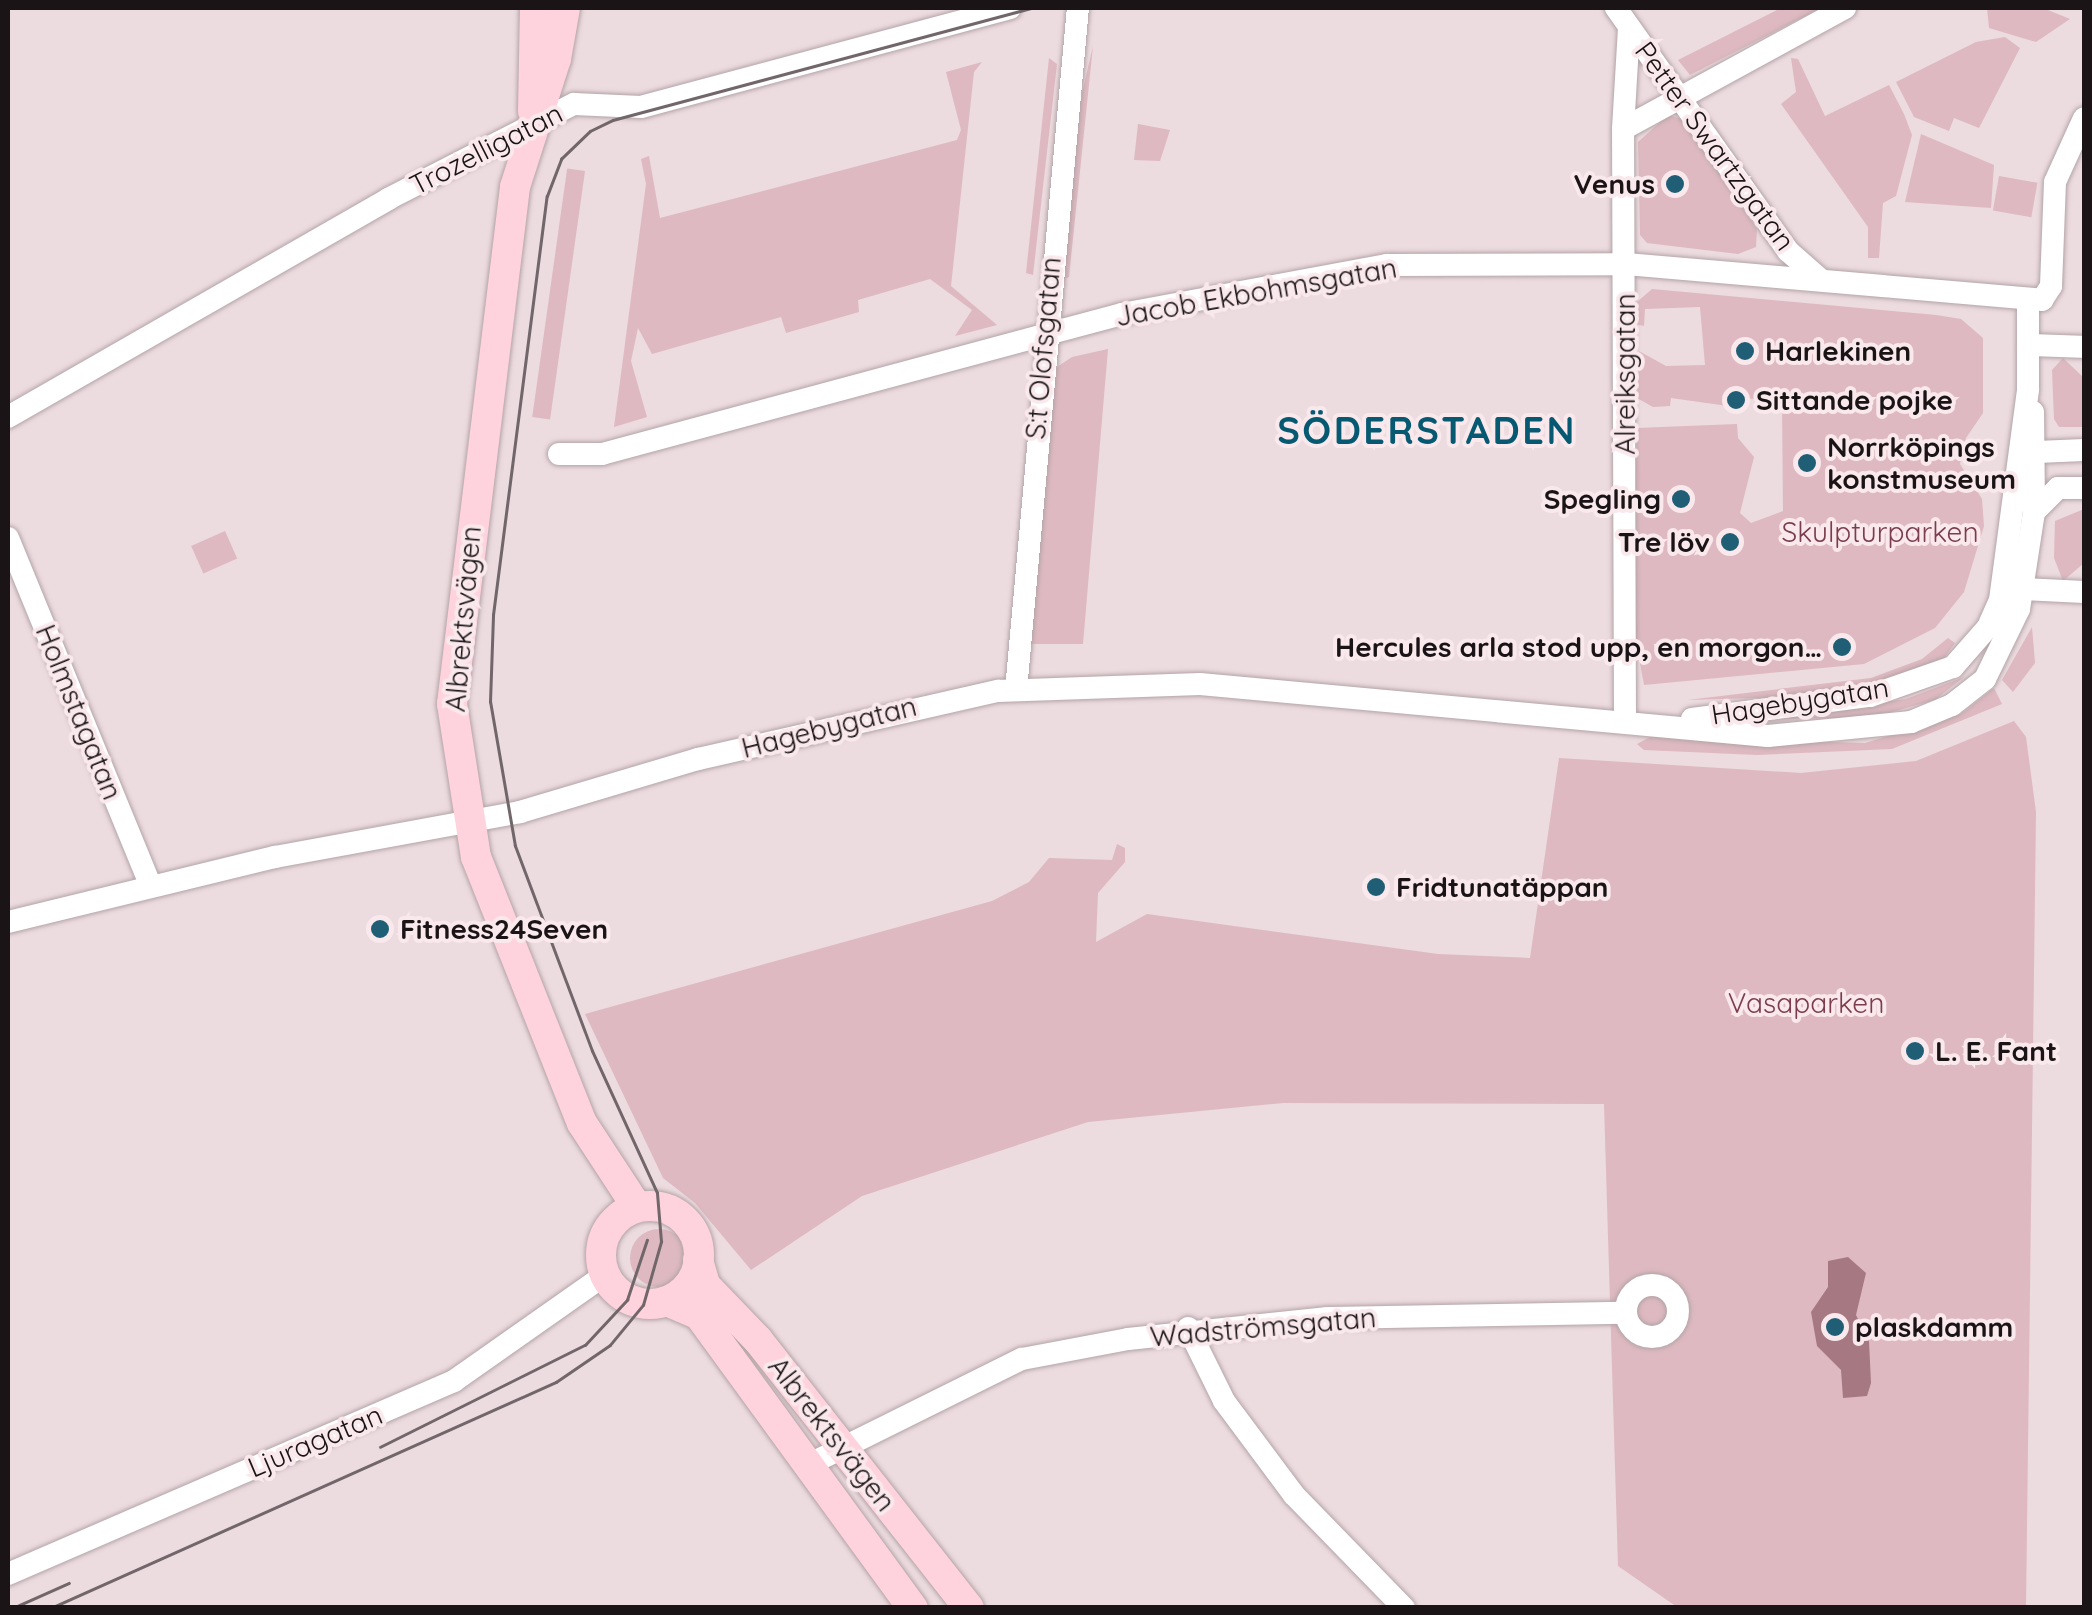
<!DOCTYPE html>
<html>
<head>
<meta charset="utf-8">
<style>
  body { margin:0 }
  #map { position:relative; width:2092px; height:1615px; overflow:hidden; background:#ecdbdf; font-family:Quicksand,sans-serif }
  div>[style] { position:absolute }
  .green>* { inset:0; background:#deb9c1; transform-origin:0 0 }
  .round { border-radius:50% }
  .water>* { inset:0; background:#a57882 }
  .roads { filter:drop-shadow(0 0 2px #b3a4a7) drop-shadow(0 0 2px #b3a4a7) }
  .minor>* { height:22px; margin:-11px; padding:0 11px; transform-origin:11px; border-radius:11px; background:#fff }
  .minor>.ring { margin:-11px; padding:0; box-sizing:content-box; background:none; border:22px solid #fff; border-radius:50% }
  .major>* { height:30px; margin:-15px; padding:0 15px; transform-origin:15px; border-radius:15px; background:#ffd3dd }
  .major>.ring { margin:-15px; padding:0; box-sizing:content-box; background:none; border:30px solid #ffd3dd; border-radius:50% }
  .tram>* { height:2.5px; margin:-1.25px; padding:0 1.25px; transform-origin:1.25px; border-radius:1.25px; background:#716669 }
  .dots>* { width:28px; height:28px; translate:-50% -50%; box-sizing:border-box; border:5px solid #fae9ec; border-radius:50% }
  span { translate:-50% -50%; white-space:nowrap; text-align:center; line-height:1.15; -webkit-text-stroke:8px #fae9ec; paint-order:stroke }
  .street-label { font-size:28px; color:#1a1416 }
  .poi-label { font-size:28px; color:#1a1416; font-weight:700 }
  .right { translate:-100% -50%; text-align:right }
  .left { translate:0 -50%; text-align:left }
  .park-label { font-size:28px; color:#7b3d4e }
  .district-label { font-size:38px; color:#075871; font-weight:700; letter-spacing:2.5px }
  .frame { position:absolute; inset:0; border:10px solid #1a1416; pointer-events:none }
</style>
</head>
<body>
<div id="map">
  <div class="green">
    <div style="clip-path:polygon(1781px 8px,1817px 10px,1690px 75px,1678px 60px)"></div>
    <div style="clip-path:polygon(1987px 8px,2043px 8px,2070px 19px,2036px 42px,1989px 28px)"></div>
    <div style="clip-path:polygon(2005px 37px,2020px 48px,1979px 128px,1954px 118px,1949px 131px,1914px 117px,1896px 82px,1976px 42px)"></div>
    <div style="clip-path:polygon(1093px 46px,1069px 277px,1062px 280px,1079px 106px)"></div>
    <div style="clip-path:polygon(1049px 58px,1057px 64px,1033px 275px,1026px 273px)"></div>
    <div style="clip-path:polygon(1791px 58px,1798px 59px,1825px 116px,1889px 85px,1904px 114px,1912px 135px,1896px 196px,1883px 203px,1879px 258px,1868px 258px,1868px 227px,1781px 104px,1796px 92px)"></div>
    <div style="clip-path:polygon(982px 62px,974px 72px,951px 286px,997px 325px,955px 336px,972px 310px,930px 279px,858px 300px,859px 312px,786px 333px,781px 317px,652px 354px,638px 328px,631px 361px,647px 417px,614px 427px,646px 184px,641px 159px,649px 156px,660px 218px,957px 140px,961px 130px,946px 72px)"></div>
    <div style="clip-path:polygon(1668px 115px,1682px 119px,1757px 229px,1756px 247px,1738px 254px,1647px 243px,1640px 235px,1638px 142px)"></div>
    <div style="clip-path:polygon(1138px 124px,1170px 130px,1160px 161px,1134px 160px)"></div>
    <div style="clip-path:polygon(1921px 134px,1994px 165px,1991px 208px,1905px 202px)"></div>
    <div style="left:585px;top:171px;width:251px;height:18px;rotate:98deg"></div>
    <div style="left:1999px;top:176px;width:39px;height:35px;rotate:10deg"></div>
    <div style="clip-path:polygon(1652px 289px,1936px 315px,1961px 319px,1983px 338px,1983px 413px,1966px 438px,1960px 464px,1982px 499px,1984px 526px,1964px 592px,1935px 628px,1864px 664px,1644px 685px,1632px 620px,1637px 428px,1737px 424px,1738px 438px,1754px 457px,1740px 513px,1751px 523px,1783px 511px,1782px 400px,1736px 398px,1735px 407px,1671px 398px,1670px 406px,1653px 407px,1637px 398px,1639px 351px,1666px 366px,1705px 365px,1700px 307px,1645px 309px,1644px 326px,1635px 324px,1637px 302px)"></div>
    <div style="clip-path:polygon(1108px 349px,1083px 644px,1030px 644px,1053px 382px,1057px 367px,1072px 357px)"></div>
    <div style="clip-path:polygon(2063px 358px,2084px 378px,2084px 427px,2059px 427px,2054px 419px,2052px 370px)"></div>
    <div style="clip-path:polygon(2084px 509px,2084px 563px,2063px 581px,2054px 558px,2055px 521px)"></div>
    <div style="left:225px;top:531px;width:30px;height:37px;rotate:66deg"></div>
    <div style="clip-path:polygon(2032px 627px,2035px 663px,2013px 692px,2002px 680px)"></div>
    <div style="clip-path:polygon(1948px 638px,1955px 643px,1941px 662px,1882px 682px,1787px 697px,1687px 700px,1871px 678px,1922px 659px)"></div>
    <div style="clip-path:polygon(1964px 677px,1935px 700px,1870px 718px,1772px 719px,1906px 699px)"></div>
    <div style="clip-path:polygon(1994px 688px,2002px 704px,1892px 749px,1757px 755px,1644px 750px,1637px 744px,1650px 737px,1865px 743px,1961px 714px)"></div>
    <div style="clip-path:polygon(2014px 721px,2026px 737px,2036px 812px,2026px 1607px,1677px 1607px,1618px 1566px,1604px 1104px,1283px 1103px,1088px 1122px,862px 1196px,751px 1270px,695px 1203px,663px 1178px,585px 1014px,992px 901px,1029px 882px,1049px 858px,1112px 860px,1117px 844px,1125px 848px,1125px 862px,1098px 893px,1096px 942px,1147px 914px,1438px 954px,1530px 958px,1559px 758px,1801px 773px,1916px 761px)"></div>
    <div class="round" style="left:630px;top:1229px;width:58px;height:58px"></div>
  </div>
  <div class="water">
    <div style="clip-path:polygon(1848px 1257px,1866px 1273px,1856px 1315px,1869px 1341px,1871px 1383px,1867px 1396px,1843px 1398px,1841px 1370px,1817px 1346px,1811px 1312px,1828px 1287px,1828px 1261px)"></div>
  </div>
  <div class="roads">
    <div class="minor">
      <div style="left:1616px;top:8px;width:298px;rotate:54.7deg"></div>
      <div style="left:1788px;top:251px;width:44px;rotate:41.3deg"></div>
      <div style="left:1623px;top:129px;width:253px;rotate:-28.6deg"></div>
      <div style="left:2028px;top:345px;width:56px;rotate:2deg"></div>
      <div style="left:2033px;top:412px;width:98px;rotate:89.4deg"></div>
      <div style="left:8px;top:417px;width:438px;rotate:-29.8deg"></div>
      <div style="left:388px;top:199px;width:209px;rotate:-27.1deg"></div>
      <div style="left:574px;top:104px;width:67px;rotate:2.6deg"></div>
      <div style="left:641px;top:107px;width:382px;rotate:-15deg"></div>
      <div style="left:559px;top:454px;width:43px"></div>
      <div style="left:602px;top:454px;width:539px;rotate:-15.07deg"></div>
      <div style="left:1122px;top:314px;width:269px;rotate:-10.5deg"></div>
      <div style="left:1387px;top:265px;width:239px;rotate:-0.2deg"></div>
      <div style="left:1626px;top:264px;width:418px;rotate:4.9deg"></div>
      <div style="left:2042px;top:300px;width:17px;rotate:-57deg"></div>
      <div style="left:2051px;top:286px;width:104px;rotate:-87.8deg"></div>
      <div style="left:2055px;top:182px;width:70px;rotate:-65.6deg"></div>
      <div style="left:2026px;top:460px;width:14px;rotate:-36deg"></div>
      <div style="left:2037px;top:452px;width:47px;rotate:-2.4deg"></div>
      <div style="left:8px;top:538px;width:375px;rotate:67.7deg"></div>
      <div style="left:2011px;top:579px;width:16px;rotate:40deg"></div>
      <div style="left:2023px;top:589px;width:61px;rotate:2.8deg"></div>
      <div style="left:1016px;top:690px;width:685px;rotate:-84.81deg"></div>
      <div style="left:1692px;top:719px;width:179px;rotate:-7.4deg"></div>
      <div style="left:1870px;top:696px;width:88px;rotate:-19.3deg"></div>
      <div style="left:1953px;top:667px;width:53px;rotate:-48.8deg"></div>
      <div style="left:1988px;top:627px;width:30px;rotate:-66deg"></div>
      <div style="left:2000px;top:600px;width:213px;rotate:-82.4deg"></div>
      <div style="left:2028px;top:389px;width:89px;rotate:-90deg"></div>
      <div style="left:1625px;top:722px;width:593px;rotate:-90.19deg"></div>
      <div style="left:1623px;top:129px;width:102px;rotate:-86.6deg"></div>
      <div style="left:8px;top:922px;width:275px;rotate:-13.7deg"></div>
      <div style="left:275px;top:857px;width:249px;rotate:-10.4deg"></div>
      <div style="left:520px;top:812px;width:186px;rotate:-16.6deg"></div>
      <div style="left:698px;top:759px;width:308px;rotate:-12.8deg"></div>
      <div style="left:998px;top:691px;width:202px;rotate:-2deg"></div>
      <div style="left:1200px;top:684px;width:570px;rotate:5.23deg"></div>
      <div style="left:1768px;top:736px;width:144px;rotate:-5.6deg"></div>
      <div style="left:1911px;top:722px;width:44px;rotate:-22.5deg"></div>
      <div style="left:1952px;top:705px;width:42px;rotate:-38.2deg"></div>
      <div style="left:1985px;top:679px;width:78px;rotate:-64.1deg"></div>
      <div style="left:2019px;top:609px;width:98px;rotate:-81.2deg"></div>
      <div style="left:2034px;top:512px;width:34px;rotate:-45deg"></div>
      <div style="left:2058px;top:488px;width:26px"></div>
      <div class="ring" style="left:1626px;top:1285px;width:30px;height:30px"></div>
      <div style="left:1188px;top:1328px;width:81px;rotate:63.7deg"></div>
      <div style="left:1224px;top:1401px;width:117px;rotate:53.3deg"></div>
      <div style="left:1294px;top:1495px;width:158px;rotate:45.8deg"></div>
      <div style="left:806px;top:1466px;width:241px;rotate:-26.4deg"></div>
      <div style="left:1022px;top:1359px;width:108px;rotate:-10.7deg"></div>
      <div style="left:1128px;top:1339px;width:201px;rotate:-6deg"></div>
      <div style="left:1328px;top:1318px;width:298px;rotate:-1deg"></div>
      <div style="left:8px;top:1574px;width:486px;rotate:-23.4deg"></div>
      <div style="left:454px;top:1381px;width:184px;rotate:-35.1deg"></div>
    </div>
    <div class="major">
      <div style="left:565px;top:8px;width:52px;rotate:100deg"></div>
      <div style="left:556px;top:59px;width:134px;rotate:107.8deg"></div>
      <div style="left:515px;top:187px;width:521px;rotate:96.95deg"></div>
      <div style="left:452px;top:704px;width:155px;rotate:81.1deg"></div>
      <div style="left:476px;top:857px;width:286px;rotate:68.3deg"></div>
      <div style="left:582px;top:1123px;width:100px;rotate:56.8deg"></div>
      <div style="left:533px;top:111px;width:103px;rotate:-88.9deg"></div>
      <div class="ring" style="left:601px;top:1206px;width:68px;height:68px"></div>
      <div style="left:698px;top:1260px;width:26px;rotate:74deg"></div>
      <div style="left:705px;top:1285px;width:76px;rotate:46.1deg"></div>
      <div style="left:758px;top:1340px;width:341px;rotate:51.8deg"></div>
      <div style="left:669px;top:1302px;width:33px;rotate:23deg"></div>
      <div style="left:699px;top:1315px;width:363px;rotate:53.9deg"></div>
    </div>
  </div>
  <div class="tram">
    <div style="left:380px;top:1447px;width:229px;rotate:-26.5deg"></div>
    <div style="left:585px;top:1345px;width:62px;rotate:-47deg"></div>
    <div style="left:627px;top:1300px;width:63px;rotate:-71.6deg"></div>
    <div style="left:13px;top:1608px;width:61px;rotate:-24.1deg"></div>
    <div style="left:51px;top:1608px;width:553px;rotate:-24.11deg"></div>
    <div style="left:556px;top:1382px;width:65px;rotate:-34.4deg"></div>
    <div style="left:610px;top:1345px;width:52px;rotate:-50.5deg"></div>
    <div style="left:643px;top:1305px;width:66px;rotate:-74.1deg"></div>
    <div style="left:661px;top:1242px;width:49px;rotate:-94.7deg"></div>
    <div style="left:657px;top:1193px;width:156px;rotate:-114.6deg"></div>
    <div style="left:592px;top:1051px;width:219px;rotate:-110.6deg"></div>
    <div style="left:515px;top:846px;width:146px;rotate:-99.8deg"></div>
    <div style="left:490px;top:702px;width:87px;rotate:-88deg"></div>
    <div style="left:493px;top:615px;width:422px;rotate:-82.7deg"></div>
    <div style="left:547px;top:196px;width:40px;rotate:-69deg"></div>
    <div style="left:561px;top:159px;width:40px;rotate:-44deg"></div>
    <div style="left:590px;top:131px;width:25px;rotate:-26deg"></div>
    <div style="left:613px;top:120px;width:434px;rotate:-15deg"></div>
  </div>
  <div class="dots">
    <div style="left:1675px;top:184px;background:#205e75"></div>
    <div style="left:1745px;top:351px;background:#205e75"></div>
    <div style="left:1736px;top:400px;background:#205e75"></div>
    <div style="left:1807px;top:463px;background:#205e75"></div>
    <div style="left:1681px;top:499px;background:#205e75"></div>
    <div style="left:1730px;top:542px;background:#205e75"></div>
    <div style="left:1842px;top:647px;background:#205e75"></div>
    <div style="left:1376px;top:887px;background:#205e75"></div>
    <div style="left:380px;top:929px;background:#205e75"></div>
    <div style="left:1915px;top:1051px;background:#205e75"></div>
    <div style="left:1835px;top:1327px;background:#205e75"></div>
  </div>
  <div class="street-label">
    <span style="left:1715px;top:146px;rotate:54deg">Petter Swartzgatan</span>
    <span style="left:486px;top:149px;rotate:-27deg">Trozelligatan</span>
    <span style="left:1256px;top:292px;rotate:-10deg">Jacob Ekbohmsgatan</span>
    <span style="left:1043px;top:348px;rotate:-85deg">S:t Olofsgatan</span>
    <span style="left:1625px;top:374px;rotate:-90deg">Alreiksgatan</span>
    <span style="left:463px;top:619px;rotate:-85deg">Albrektsvägen</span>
    <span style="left:1800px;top:701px;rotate:-9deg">Hagebygatan</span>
    <span style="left:79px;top:712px;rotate:68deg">Holmstagatan</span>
    <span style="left:829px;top:727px;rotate:-14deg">Hagebygatan</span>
    <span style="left:1263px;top:1327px;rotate:-5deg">Wadströmsgatan</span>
    <span style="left:832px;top:1434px;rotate:52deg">Albrektsvägen</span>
    <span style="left:315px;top:1441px;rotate:-23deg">Ljuragatan</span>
  </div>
  <div class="poi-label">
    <span class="right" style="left:1655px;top:184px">Venus</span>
    <span class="left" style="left:1765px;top:351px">Harlekinen</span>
    <span class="left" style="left:1756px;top:400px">Sittande pojke</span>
    <span class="left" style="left:1827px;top:463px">Norrköpings<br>konstmuseum</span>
    <span class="right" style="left:1661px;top:499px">Spegling</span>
    <span class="right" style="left:1710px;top:542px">Tre löv</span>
    <span class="right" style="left:1822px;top:647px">Hercules arla stod upp, en morgon…</span>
    <span class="left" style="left:1396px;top:887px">Fridtunatäppan</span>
    <span class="left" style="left:400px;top:929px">Fitness24Seven</span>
    <span class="left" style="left:1935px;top:1051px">L. E. Fant</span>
    <span class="left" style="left:1855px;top:1327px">plaskdamm</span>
  </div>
  <div class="park-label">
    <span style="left:1880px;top:532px">Skulpturparken</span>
    <span style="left:1806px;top:1003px">Vasaparken</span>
  </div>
  <div class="district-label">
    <span style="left:1427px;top:431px">SÖDERSTADEN</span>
  </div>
  <div class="frame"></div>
</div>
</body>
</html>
